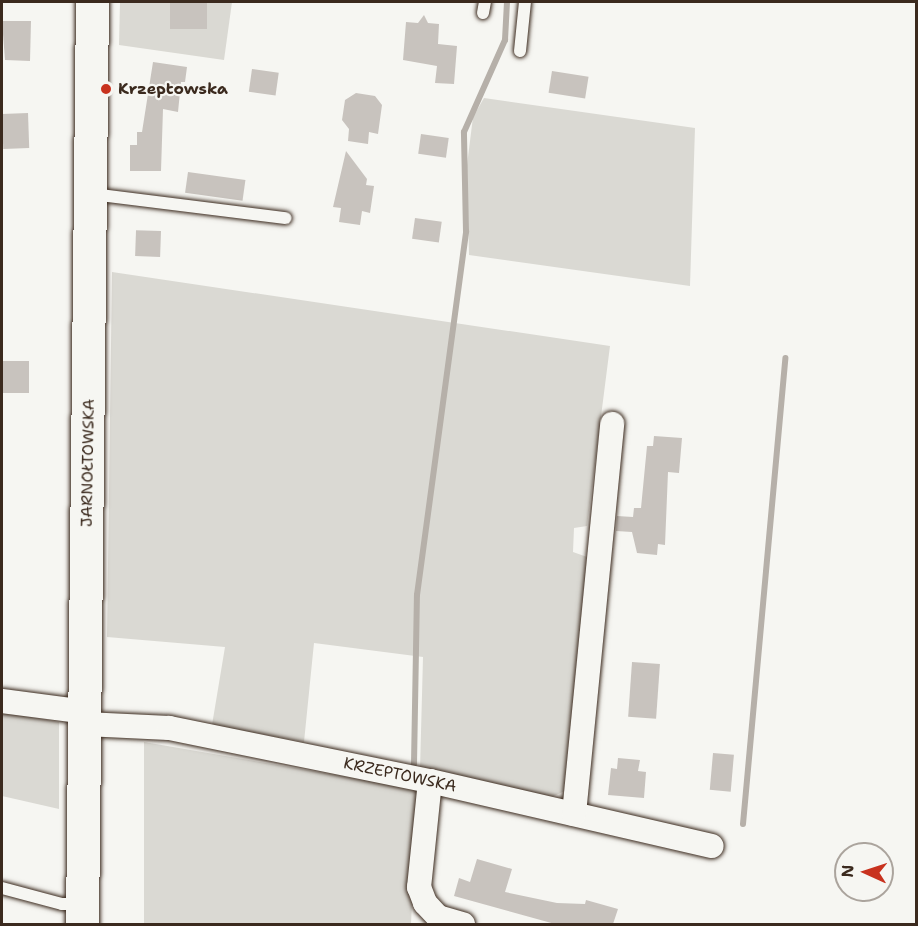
<!DOCTYPE html>
<html>
<head>
<meta charset="utf-8">
<style>
  body { margin:0 }
  #map { position:relative; width:918px; height:926px; overflow:hidden; background:#f6f6f2; font-family:"Shantell Sans",sans-serif }
  div>[style] { position:absolute }
  .green>* { inset:0; background:#dad9d3 }
  .stream>* { height:6px; margin:-3px; padding:0 3px; transform-origin:3px; border-radius:3px; background:#b6b0a9 }
  .building>* { inset:0; background:#c8c3be; transform-origin:0 0 }
  .roads { filter:drop-shadow(0 0 2px #3b2a1e) drop-shadow(0 0 2px #3b2a1e) }
  .lane>* { height:12px; margin:-6px; padding:0 6px; transform-origin:6px; border-radius:6px; background:#f6f6f2 }
  .street>* { height:24px; margin:-12px; padding:0 12px; transform-origin:12px; border-radius:12px; background:#f6f6f2 }
  .secondary>* { height:33px; margin:-16.5px; padding:0 16.5px; transform-origin:16.5px; border-radius:16.5px; background:#f6f6f2 }
  .dots>* { width:16px; height:16px; translate:-50% -50%; box-sizing:border-box; border:3px solid #f6f6f2; border-radius:50% }
  span { translate:-50% -50%; white-space:nowrap; text-align:center; line-height:1.15; -webkit-text-stroke:4.5px #f6f6f2; paint-order:stroke }
  .poi-label { font-size:16px; color:#3b2a1e; font-weight:700 }
  .left { translate:0 -50%; text-align:left }
  .street-label { font-size:16px; color:#3b2a1e }
  .frame { position:absolute; inset:0; border:3px solid #3b2a1e; pointer-events:none }
  .north { position:absolute; left:834px; top:842px; width:60px; height:60px; box-sizing:border-box; background:#f6f6f2; border:2px solid #aba49d; border-radius:50%; rotate:273deg; font-size:16px; font-weight:700; line-height:24px; text-align:center; color:#3b2a1e }
  .north::after { content:''; display:block; margin:auto; width:21px; height:27px; background:#c8321e; clip-path:polygon(50% 0,100% 100%,50% 72%,0 100%) }
</style>
</head>
<body>
<div id="map">
  <div class="green">
    <div style="clip-path:polygon(120px 2px,232px 2px,224px 60px,119px 45px)"></div>
    <div style="clip-path:polygon(484px 98px,695px 128px,690px 286px,469px 255px,467px 165px,473px 117px)"></div>
    <div style="clip-path:polygon(112px 272px,610px 346px,587px 526px,574px 528px,573px 552px,590px 558px,567px 790px,543px 801px,420px 770px,423px 657px,314px 643px,304px 742px,212px 725px,225px 647px,107px 637px)"></div>
    <div style="clip-path:polygon(2px 712px,59px 722px,59px 809px,2px 796px)"></div>
    <div style="clip-path:polygon(144px 742px,417px 789px,411px 924px,144px 924px)"></div>
  </div>
  <div class="stream">
    <div style="left:414px;top:764px;width:169px;rotate:-89deg"></div>
    <div style="left:417px;top:595px;width:367px;rotate:-82.3deg"></div>
    <div style="left:466px;top:231px;width:99px;rotate:-91.2deg"></div>
    <div style="left:464px;top:132px;width:101px;rotate:-66deg"></div>
    <div style="left:505px;top:40px;width:38px;rotate:-87deg"></div>
    <div style="left:743px;top:824px;width:468px;rotate:-84.8deg"></div>
  </div>
  <div class="building">
    <div style="left:170px;top:2px;width:37px;height:27px"></div>
    <div style="clip-path:polygon(424px 15px,428px 23px,439px 24px,438px 44px,457px 46px,454px 84px,435px 83px,437px 66px,403px 60px,406px 22px,418px 23px)"></div>
    <div style="clip-path:polygon(2px 21px,31px 21px,30px 61px,5px 60px)"></div>
    <div style="clip-path:polygon(153px 62px,187px 67px,185px 82px,181px 82px,178px 112px,163px 109px,161px 171px,130px 171px,130px 145px,137px 145px,137px 132px,142px 132px)"></div>
    <div style="left:252px;top:69px;width:27px;height:23px;rotate:8deg"></div>
    <div style="left:552px;top:71px;width:37px;height:22px;rotate:9deg"></div>
    <div style="clip-path:polygon(356px 93px,375px 96px,382px 105px,378px 134px,369px 132px,368px 144px,348px 141px,349px 129px,342px 120px,345px 100px)"></div>
    <div style="left:28px;top:113px;width:35px;height:26px;rotate:88deg"></div>
    <div style="left:421px;top:134px;width:28px;height:20px;rotate:8deg"></div>
    <div style="clip-path:polygon(346px 151px,367px 179px,366px 185px,374px 186px,370px 213px,362px 211px,360px 225px,339px 222px,341px 208px,333px 207px)"></div>
    <div style="left:188px;top:172px;width:58px;height:21px;rotate:8deg"></div>
    <div style="left:415px;top:218px;width:27px;height:21px;rotate:8deg"></div>
    <div style="left:161px;top:231px;width:26px;height:25px;rotate:92deg"></div>
    <div style="left:2px;top:361px;width:27px;height:32px"></div>
    <div style="clip-path:polygon(654px 436px,682px 438px,679px 473px,668px 472px,665px 545px,658px 544px,657px 555px,637px 553px,632px 532px,616px 531px,617px 516px,633px 517px,634px 508px,641px 508px,647px 446px,653px 446px)"></div>
    <div style="left:632px;top:662px;width:28px;height:55px;rotate:4deg"></div>
    <div style="left:713px;top:753px;width:21px;height:37px;rotate:5deg"></div>
    <div style="clip-path:polygon(618px 758px,640px 760px,638px 771px,646px 772px,644px 798px,608px 795px,611px 768px,617px 769px)"></div>
    <div style="clip-path:polygon(477px 859px,512px 869px,505px 892px,557px 903px,585px 904px,586px 900px,618px 909px,613px 924px,555px 924px,454px 896px,459px 878px,470px 882px)"></div>
  </div>
  <div class="roads">
    <div class="lane">
      <div style="left:483px;top:13px;width:11px;rotate:-80deg"></div>
      <div style="left:520px;top:51px;width:49px;rotate:-84.2deg"></div>
      <div style="left:92px;top:194px;width:195px;rotate:7.1deg"></div>
      <div style="left:2px;top:888px;width:62px;rotate:14.9deg"></div>
      <div style="left:62px;top:904px;width:19px"></div>
    </div>
    <div class="street">
      <div style="left:2px;top:701px;width:84px;rotate:7.5deg"></div>
      <div style="left:85px;top:724px;width:84px;rotate:2.7deg"></div>
      <div style="left:169px;top:728px;width:266px;rotate:11.5deg"></div>
      <div style="left:430px;top:781px;width:289px;rotate:13deg"></div>
      <div style="left:430px;top:781px;width:107px;rotate:95.9deg"></div>
      <div style="left:419px;top:887px;width:17px;rotate:69deg"></div>
      <div style="left:425px;top:903px;width:19px;rotate:47deg"></div>
      <div style="left:438px;top:917px;width:26px;rotate:16deg"></div>
      <div style="left:574px;top:814px;width:392px;rotate:-84.4deg"></div>
    </div>
    <div class="secondary">
      <div style="left:82px;top:924px;width:922px;rotate:-89.38deg"></div>
    </div>
  </div>
  <div class="dots">
    <div style="left:106px;top:89px;background:#c8321e"></div>
  </div>
  <div class="poi-label">
    <span class="left" style="left:118px;top:89px">Krzeptowska</span>
  </div>
  <div class="street-label">
    <span style="left:88px;top:463px;rotate:-89deg">JARNOŁTOWSKA</span>
    <span style="left:400px;top:775px;rotate:12deg">KRZEPTOWSKA</span>
  </div>
  <div class="frame"></div>
  <div class="north">N</div>
</div>
</body>
</html>
